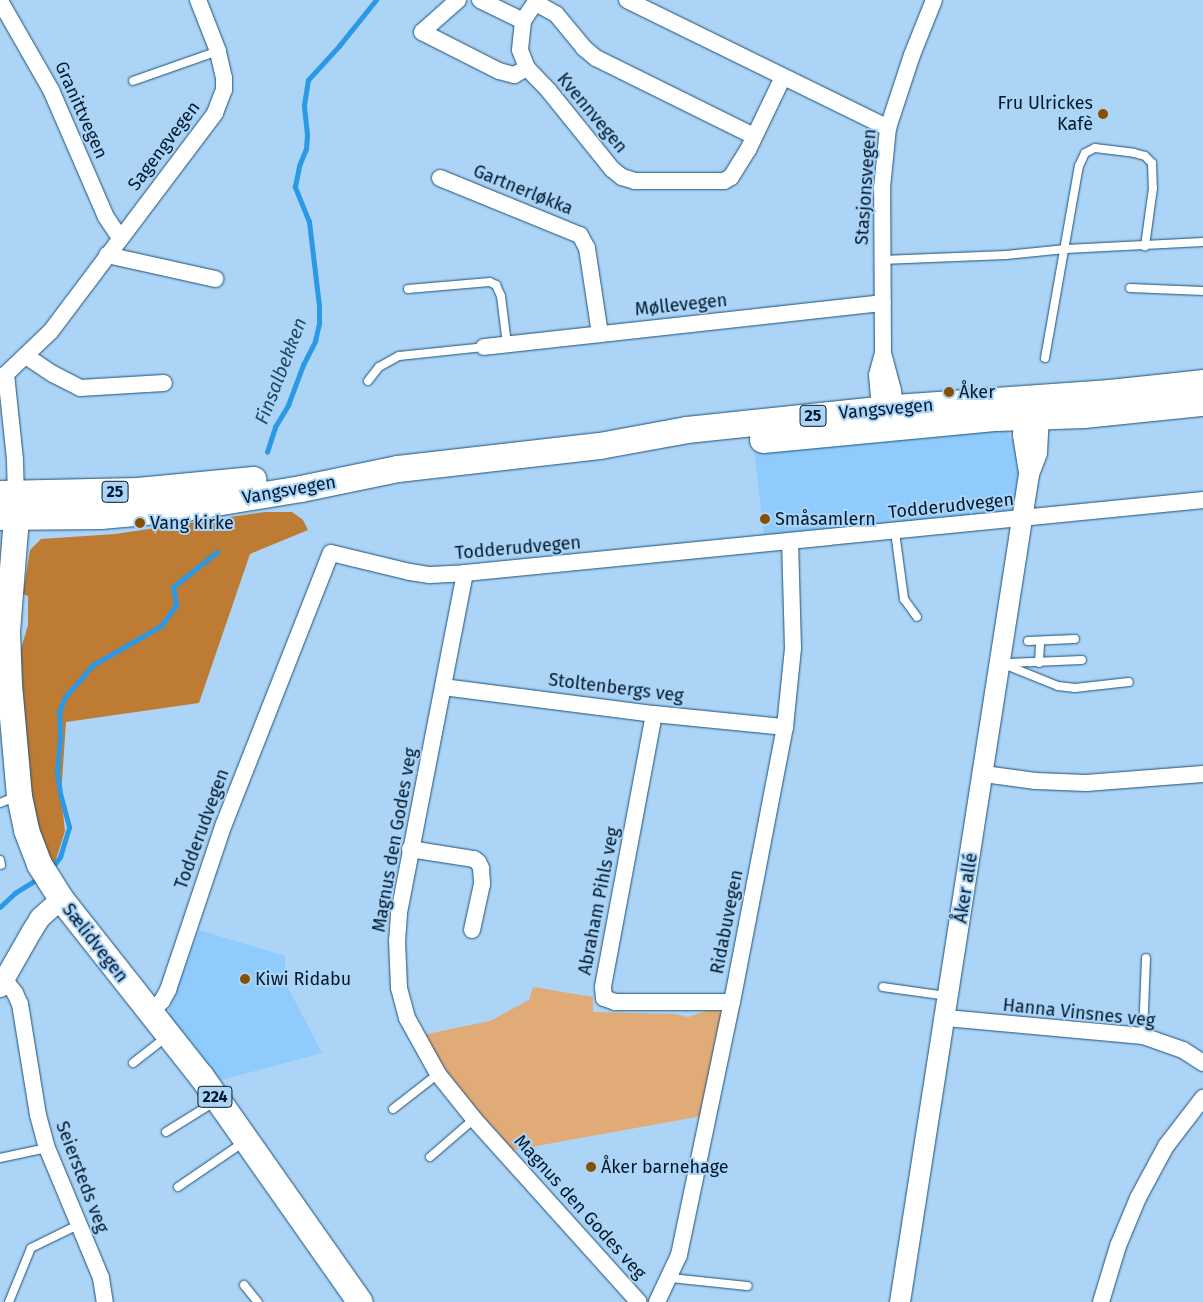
<!DOCTYPE html>
<html>
<head>
<meta charset="utf-8">
<style>
  body { margin:0 }
  #map { position:relative; width:1203px; height:1302px; overflow:hidden; background:#acd4f6; font-family:"Fira Sans",sans-serif }
  div>[style] { position:absolute }
  .built>* { inset:0; background:#8fcbfc }
  .green>* { inset:0; background:#e1ab77 }
  .forest>* { inset:0; background:#bd7b34 }
  .stream>* { height:4.5px; margin:-2.25px; padding:0 2.25px; transform-origin:2.25px; border-radius:2.25px; background:#2b99e5 }
  .roads { filter:drop-shadow(0 0 1px #1c5178) drop-shadow(0 0 1px #1c5178) }
  .service>* { height:8px; margin:-4px; padding:0 4px; transform-origin:4px; border-radius:4px; background:#fff }
  .minor>* { height:16px; margin:-8px; padding:0 8px; transform-origin:8px; border-radius:8px; background:#fff }
  .tertiary>* { height:20px; margin:-10px; padding:0 10px; transform-origin:10px; border-radius:10px; background:#fff }
  .primary>* { height:25px; margin:-12.5px; padding:0 12.5px; transform-origin:12.5px; border-radius:12.5px; background:#fff }
  .trunk>* { height:26px; margin:-13px; padding:0 13px; transform-origin:13px; border-radius:13px; background:#fff }
  .dots>* { width:14px; height:14px; translate:-50% -50%; box-sizing:border-box; border:2px solid #acd4f6; border-radius:50% }
  span { translate:-50% -50%; white-space:nowrap; text-align:center; line-height:1.15; -webkit-text-stroke:4px #acd4f6; paint-order:stroke }
  .shield-label span { padding:1px 4px; background:#acd4f6; border:1px solid; border-radius:4px; -webkit-text-stroke-width:0 }
  .shield-label { font-size:16px; color:#00192e; font-weight:700 }
  .poi-label { font-size:18px; color:#00192e }
  .right { translate:-100% -50%; text-align:right }
  .left { translate:0 -50%; text-align:left }
  .street-label { font-size:18px; color:#00192e }
  .water-label { font-size:19px; color:#204969; font-style:italic }
</style>
</head>
<body>
<div id="map">
  <div class="built">
    <div style="clip-path:polygon(1004px 428px,1017px 447px,1020px 463px,1014px 512px,764px 536px,754px 449px)"></div>
    <div style="clip-path:polygon(199px 930px,285px 956px,285px 982px,322px 1053px,221px 1080px,197px 1056px,170px 1021px,169px 1010px)"></div>
  </div>
  <div class="green">
    <div style="clip-path:polygon(533px 987px,593px 997px,593px 1012px,675px 1014px,688px 1017px,713px 1009px,718px 1011px,722px 1015px,702px 1116px,509px 1151px,440px 1068px,422px 1035px,490px 1021px,529px 1000px)"></div>
  </div>
  <div class="forest">
    <div style="clip-path:polygon(265px 512px,292px 512px,303px 520px,308px 530px,250px 554px,199px 703px,66px 722px,61px 796px,65px 831px,52px 872px,25px 793px,18px 659px,28px 625px,28px 596px,23px 594px,30px 550px,41px 539px,115px 534px)"></div>
  </div>
  <div class="stream">
    <div style="left:267px;top:452px;width:26px;rotate:-72deg"></div>
    <div style="left:275px;top:427px;width:26px;rotate:-59deg"></div>
    <div style="left:288px;top:405px;width:43px;rotate:-69.4deg"></div>
    <div style="left:303px;top:365px;width:27px;rotate:-63deg"></div>
    <div style="left:315px;top:341px;width:17px;rotate:-77deg"></div>
    <div style="left:319px;top:324px;width:18px;rotate:-90deg"></div>
    <div style="left:319px;top:306px;width:85px;rotate:-96.8deg"></div>
    <div style="left:309px;top:222px;width:38px;rotate:-112deg"></div>
    <div style="left:295px;top:187px;width:21px;rotate:-79deg"></div>
    <div style="left:299px;top:166px;width:18px;rotate:-68deg"></div>
    <div style="left:306px;top:149px;width:14px;rotate:-86deg"></div>
    <div style="left:307px;top:135px;width:30px;rotate:-96deg"></div>
    <div style="left:304px;top:105px;width:25px;rotate:-81deg"></div>
    <div style="left:308px;top:80px;width:46px;rotate:-47.6deg"></div>
    <div style="left:339px;top:46px;width:59px;rotate:-51.2deg"></div>
    <div style="left:51px;top:869px;width:15px;rotate:-53deg"></div>
    <div style="left:60px;top:857px;width:31px;rotate:-73deg"></div>
    <div style="left:69px;top:827px;width:35px;rotate:-105deg"></div>
    <div style="left:60px;top:793px;width:21px;rotate:-98deg"></div>
    <div style="left:57px;top:772px;width:36px;rotate:-85deg"></div>
    <div style="left:60px;top:736px;width:24px;rotate:-92deg"></div>
    <div style="left:59px;top:712px;width:16px;rotate:-68deg"></div>
    <div style="left:65px;top:697px;width:43px;rotate:-48.8deg"></div>
    <div style="left:93px;top:665px;width:78px;rotate:-29.8deg"></div>
    <div style="left:161px;top:626px;width:26px;rotate:-54deg"></div>
    <div style="left:176px;top:605px;width:18px;rotate:-99deg"></div>
    <div style="left:173px;top:587px;width:56px;rotate:-38.5deg"></div>
    <div style="left:0;top:907px;width:21px;rotate:-43deg"></div>
    <div style="left:15px;top:893px;width:28px;rotate:-32deg"></div>
  </div>
  <div class="roads">
    <div class="service">
      <div style="left:133px;top:81px;width:90px;rotate:-19.4deg"></div>
      <div style="left:882px;top:260px;width:124px;rotate:-2.3deg"></div>
      <div style="left:1006px;top:255px;width:60px;rotate:-5.7deg"></div>
      <div style="left:1066px;top:249px;width:137px;rotate:-2.9deg"></div>
      <div style="left:1130px;top:288px;width:73px;rotate:2.4deg"></div>
      <div style="left:408px;top:289px;width:82px;rotate:-4.9deg"></div>
      <div style="left:490px;top:282px;width:7px;rotate:27deg"></div>
      <div style="left:496px;top:285px;width:12px;rotate:66deg"></div>
      <div style="left:501px;top:296px;width:48px;rotate:82.9deg"></div>
      <div style="left:1045px;top:358px;width:195px;rotate:-80deg"></div>
      <div style="left:1079px;top:166px;width:14px;rotate:-65deg"></div>
      <div style="left:1085px;top:153px;width:11px;rotate:-27deg"></div>
      <div style="left:1095px;top:148px;width:39px;rotate:7deg"></div>
      <div style="left:1134px;top:153px;width:11px;rotate:15deg"></div>
      <div style="left:1145px;top:156px;width:10px;rotate:45deg"></div>
      <div style="left:1152px;top:163px;width:25px;rotate:88deg"></div>
      <div style="left:1153px;top:188px;width:59px;rotate:97.9deg"></div>
      <div style="left:368px;top:381px;width:18px;rotate:-52deg"></div>
      <div style="left:379px;top:367px;width:23px;rotate:-29deg"></div>
      <div style="left:399px;top:356px;width:85px;rotate:-6deg"></div>
      <div style="left:895px;top:532px;width:68px;rotate:82.3deg"></div>
      <div style="left:904px;top:599px;width:22px;rotate:54deg"></div>
      <div style="left:1028px;top:641px;width:47px;rotate:-2.4deg"></div>
      <div style="left:1001px;top:663px;width:61px;rotate:22deg"></div>
      <div style="left:1058px;top:686px;width:17px;rotate:7deg"></div>
      <div style="left:1075px;top:688px;width:54px;rotate:-6.3deg"></div>
      <div style="left:1008px;top:663px;width:74px;rotate:-2.3deg"></div>
      <div style="left:1039px;top:663px;width:22px;rotate:-87deg"></div>
      <div style="left:0;top:803px;width:18px;rotate:-22deg"></div>
      <div style="left:0;top:860px;width:5px;rotate:79deg"></div>
      <div style="left:883px;top:987px;width:65px;rotate:8deg"></div>
      <div style="left:1143px;top:1036px;width:78px;rotate:-87.8deg"></div>
      <div style="left:133px;top:1063px;width:41px;rotate:-38deg"></div>
      <div style="left:393px;top:1109px;width:57px;rotate:-37.9deg"></div>
      <div style="left:166px;top:1132px;width:59px;rotate:-31.8deg"></div>
      <div style="left:430px;top:1157px;width:58px;rotate:-40.8deg"></div>
      <div style="left:0;top:1158px;width:48px;rotate:-12deg"></div>
      <div style="left:178px;top:1187px;width:80px;rotate:-34.3deg"></div>
      <div style="left:670px;top:1278px;width:78px;rotate:5.9deg"></div>
      <div style="left:244px;top:1285px;width:22px;rotate:51deg"></div>
      <div style="left:9px;top:1302px;width:58px;rotate:-67.8deg"></div>
      <div style="left:31px;top:1248px;width:52px;rotate:-26.1deg"></div>
    </div>
    <div class="minor">
      <div style="left:458px;top:0;width:48px;rotate:138.4deg"></div>
      <div style="left:422px;top:32px;width:86px;rotate:26.9deg"></div>
      <div style="left:499px;top:71px;width:16px;rotate:15deg"></div>
      <div style="left:514px;top:75px;width:15px;rotate:-28deg"></div>
      <div style="left:480px;top:0;width:48px;rotate:26deg"></div>
      <div style="left:537px;top:0;width:25px;rotate:124deg"></div>
      <div style="left:523px;top:21px;width:29px;rotate:96deg"></div>
      <div style="left:520px;top:50px;width:19px;rotate:69deg"></div>
      <div style="left:527px;top:68px;width:32px;rotate:46deg"></div>
      <div style="left:549px;top:91px;width:100px;rotate:51.1deg"></div>
      <div style="left:612px;top:169px;width:13px;rotate:39deg"></div>
      <div style="left:622px;top:177px;width:14px;rotate:17deg"></div>
      <div style="left:635px;top:181px;width:89px"></div>
      <div style="left:724px;top:181px;width:8px;rotate:-30deg"></div>
      <div style="left:731px;top:177px;width:32px;rotate:-58deg"></div>
      <div style="left:748px;top:150px;width:81px;rotate:-64.4deg"></div>
      <div style="left:627px;top:0;width:291px;rotate:26.1deg"></div>
      <div style="left:0;top:1px;width:103px;rotate:60.2deg"></div>
      <div style="left:51px;top:90px;width:138px;rotate:66.6deg"></div>
      <div style="left:106px;top:217px;width:25px;rotate:56deg"></div>
      <div style="left:536px;top:3px;width:23px;rotate:29deg"></div>
      <div style="left:556px;top:14px;width:44px;rotate:50.5deg"></div>
      <div style="left:584px;top:48px;width:16px;rotate:40deg"></div>
      <div style="left:596px;top:58px;width:176px;rotate:26.3deg"></div>
      <div style="left:440px;top:178px;width:151px;rotate:22.2deg"></div>
      <div style="left:580px;top:235px;width:15px;rotate:62deg"></div>
      <div style="left:587px;top:248px;width:87px;rotate:81.4deg"></div>
      <div style="left:107px;top:255px;width:111px;rotate:12.5deg"></div>
      <div style="left:484px;top:347px;width:401px;rotate:-6.3deg"></div>
      <div style="left:883px;top:353px;width:38px;rotate:75deg"></div>
      <div style="left:893px;top:390px;width:18px;rotate:84deg"></div>
      <div style="left:895px;top:408px;width:8px;rotate:104deg"></div>
      <div style="left:26px;top:356px;width:32px;rotate:34deg"></div>
      <div style="left:53px;top:374px;width:30px;rotate:27deg"></div>
      <div style="left:80px;top:388px;width:84px;rotate:-3.4deg"></div>
      <div style="left:6px;top:374px;width:62px;rotate:-43.7deg"></div>
      <div style="left:51px;top:331px;width:273px;rotate:-53deg"></div>
      <div style="left:215px;top:113px;width:25px;rotate:-69deg"></div>
      <div style="left:224px;top:90px;width:12px;rotate:-90deg"></div>
      <div style="left:224px;top:78px;width:28px;rotate:-103deg"></div>
      <div style="left:218px;top:51px;width:55px;rotate:-111.4deg"></div>
      <div style="left:6px;top:374px;width:86px;rotate:84deg"></div>
      <div style="left:15px;top:460px;width:41px;rotate:88.6deg"></div>
      <div style="left:884px;top:417px;width:9px;rotate:-117deg"></div>
      <div style="left:880px;top:409px;width:34px;rotate:-95deg"></div>
      <div style="left:877px;top:375px;width:23px;rotate:-75deg"></div>
      <div style="left:883px;top:353px;width:165px;rotate:-90.3deg"></div>
      <div style="left:882px;top:188px;width:60px;rotate:-84.3deg"></div>
      <div style="left:888px;top:128px;width:77px;rotate:-71.8deg"></div>
      <div style="left:912px;top:55px;width:59px;rotate:-68.2deg"></div>
      <div style="left:465px;top:573px;width:347px;rotate:101deg"></div>
      <div style="left:399px;top:914px;width:26px;rotate:94deg"></div>
      <div style="left:397px;top:940px;width:48px;rotate:87.6deg"></div>
      <div style="left:399px;top:988px;width:31px;rotate:75deg"></div>
      <div style="left:407px;top:1018px;width:64px;rotate:61deg"></div>
      <div style="left:438px;top:1074px;width:58px;rotate:51.3deg"></div>
      <div style="left:474px;top:1119px;width:246px;rotate:48deg"></div>
      <div style="left:443px;top:687px;width:213px;rotate:7.3deg"></div>
      <div style="left:654px;top:714px;width:132px;rotate:5.7deg"></div>
      <div style="left:654px;top:714px;width:278px;rotate:100.6deg"></div>
      <div style="left:603px;top:987px;width:11px;rotate:85deg"></div>
      <div style="left:604px;top:998px;width:12px;rotate:20deg"></div>
      <div style="left:615px;top:1002px;width:117px"></div>
      <div style="left:984px;top:774px;width:52px;rotate:7.7deg"></div>
      <div style="left:1036px;top:781px;width:50px;rotate:2.3deg"></div>
      <div style="left:1086px;top:783px;width:117px;rotate:-4.4deg"></div>
      <div style="left:410px;top:849px;width:65px;rotate:8.9deg"></div>
      <div style="left:474px;top:859px;width:5px;rotate:37deg"></div>
      <div style="left:478px;top:862px;width:7px;rotate:63deg"></div>
      <div style="left:481px;top:868px;width:16px;rotate:86deg"></div>
      <div style="left:482px;top:884px;width:47px;rotate:102.3deg"></div>
      <div style="left:4px;top:979px;width:18px;rotate:52deg"></div>
      <div style="left:15px;top:993px;width:12px;rotate:66deg"></div>
      <div style="left:20px;top:1004px;width:112px;rotate:80.8deg"></div>
      <div style="left:38px;top:1115px;width:34px;rotate:75deg"></div>
      <div style="left:47px;top:1148px;width:141px;rotate:67.4deg"></div>
      <div style="left:101px;top:1278px;width:24px;rotate:81deg"></div>
      <div style="left:151px;top:1012px;width:16px;rotate:-45deg"></div>
      <div style="left:162px;top:1001px;width:13px;rotate:-61deg"></div>
      <div style="left:168px;top:990px;width:175px;rotate:-71.4deg"></div>
      <div style="left:224px;top:824px;width:291px;rotate:-68.5deg"></div>
      <div style="left:331px;top:553px;width:81px;rotate:13.5deg"></div>
      <div style="left:410px;top:572px;width:20px;rotate:9deg"></div>
      <div style="left:430px;top:575px;width:35px;rotate:-3deg"></div>
      <div style="left:465px;top:573px;width:742px;rotate:-5.65deg"></div>
      <div style="left:946px;top:1018px;width:198px;rotate:5.2deg"></div>
      <div style="left:1143px;top:1036px;width:42px;rotate:19.3deg"></div>
      <div style="left:1183px;top:1050px;width:24px;rotate:33deg"></div>
      <div style="left:657px;top:1302px;width:52px;rotate:-64.9deg"></div>
      <div style="left:679px;top:1255px;width:258px;rotate:-78.2deg"></div>
      <div style="left:732px;top:1002px;width:280px;rotate:-79.1deg"></div>
      <div style="left:785px;top:727px;width:79px;rotate:-84.2deg"></div>
      <div style="left:793px;top:648px;width:106px;rotate:-91.6deg"></div>
      <div style="left:1101px;top:1302px;width:59px;rotate:-73.1deg"></div>
      <div style="left:1118px;top:1246px;width:52px;rotate:-67.4deg"></div>
      <div style="left:1138px;top:1198px;width:59px;rotate:-61.7deg"></div>
      <div style="left:1166px;top:1146px;width:61px;rotate:-52.4deg"></div>
    </div>
    <div class="tertiary">
      <div style="left:1027px;top:405px;width:30px;rotate:98deg"></div>
      <div style="left:1023px;top:435px;width:37px;rotate:81deg"></div>
      <div style="left:0;top:987px;width:64px;rotate:-60.3deg"></div>
      <div style="left:32px;top:931px;width:15px;rotate:-58deg"></div>
      <div style="left:40px;top:918px;width:28px;rotate:-42deg"></div>
      <div style="left:900px;top:1302px;width:838px;rotate:-81.14deg"></div>
      <div style="left:1029px;top:474px;width:22px;rotate:-69deg"></div>
      <div style="left:1037px;top:453px;width:36px;rotate:-87deg"></div>
      <div style="left:1039px;top:417px;width:14px;rotate:-120deg"></div>
    </div>
    <div class="primary">
      <div style="left:16px;top:517px;width:114px;rotate:94.5deg"></div>
      <div style="left:7px;top:631px;width:53px;rotate:87.8deg"></div>
      <div style="left:9px;top:684px;width:112px;rotate:84.9deg"></div>
      <div style="left:19px;top:796px;width:35px;rotate:78deg"></div>
      <div style="left:26px;top:830px;width:36px;rotate:69deg"></div>
      <div style="left:39px;top:864px;width:41px;rotate:57.8deg"></div>
      <div style="left:61px;top:899px;width:226px;rotate:51.7deg"></div>
      <div style="left:201px;top:1076px;width:276px;rotate:54.9deg"></div>
    </div>
    <div class="trunk">
      <div style="left:763px;top:440px;width:235px;rotate:-5.4deg"></div>
      <div style="left:997px;top:418px;width:87px;rotate:-2deg"></div>
      <div style="left:1084px;top:415px;width:120px;rotate:-5.8deg"></div>
      <div style="left:0;top:494px;width:138px;rotate:-1.2deg"></div>
      <div style="left:138px;top:491px;width:116px;rotate:-5.5deg"></div>
      <div style="left:0;top:517px;width:101px;rotate:-0.6deg"></div>
      <div style="left:101px;top:516px;width:78px;rotate:-5.1deg"></div>
      <div style="left:179px;top:509px;width:124px;rotate:-9.3deg"></div>
      <div style="left:301px;top:489px;width:99px;rotate:-11.7deg"></div>
      <div style="left:398px;top:469px;width:203px;rotate:-6.5deg"></div>
      <div style="left:600px;top:446px;width:88px;rotate:-10.4deg"></div>
      <div style="left:687px;top:430px;width:209px;rotate:-6deg"></div>
      <div style="left:895px;top:408px;width:216px;rotate:-4deg"></div>
      <div style="left:1110px;top:393px;width:94px;rotate:-6.1deg"></div>
    </div>
  </div>
  <div class="dots">
    <div style="left:1103px;top:114px;background:#874f01"></div>
    <div style="left:949px;top:392px;background:#874f01"></div>
    <div style="left:765px;top:519px;background:#874f01"></div>
    <div style="left:140px;top:523px;background:#874f01"></div>
    <div style="left:245px;top:979px;background:#874f01"></div>
    <div style="left:591px;top:1167px;background:#874f01"></div>
  </div>
  <div class="shield-label">
    <span style="left:813px;top:416px">25</span>
    <span style="left:115px;top:492px">25</span>
    <span style="left:215px;top:1097px">224</span>
  </div>
  <div class="poi-label">
    <span class="right" style="left:1093px;top:114px">Fru Ulrickes<br>Kafè</span>
    <span class="left" style="left:959px;top:392px">Åker</span>
    <span class="left" style="left:775px;top:519px">Småsamlern</span>
    <span class="left" style="left:150px;top:523px">Vang kirke</span>
    <span class="left" style="left:255px;top:979px">Kiwi Ridabu</span>
    <span class="left" style="left:601px;top:1167px">Åker barnehage</span>
  </div>
  <div class="street-label">
    <span style="left:81px;top:110px;rotate:66deg">Granittvegen</span>
    <span style="left:592px;top:113px;rotate:50deg">Kvennvegen</span>
    <span style="left:164px;top:146px;rotate:-53deg">Sagengvegen</span>
    <span style="left:866px;top:187px;rotate:-86deg">Stasjonsvegen</span>
    <span style="left:523px;top:190px;rotate:22deg">Gartnerløkka</span>
    <span style="left:681px;top:305px;rotate:-6deg">Møllevegen</span>
    <span style="left:886px;top:409px;rotate:-5deg">Vangsvegen</span>
    <span style="left:289px;top:490px;rotate:-10deg">Vangsvegen</span>
    <span style="left:951px;top:506px;rotate:-6deg">Todderudvegen</span>
    <span style="left:518px;top:548px;rotate:-5deg">Todderudvegen</span>
    <span style="left:616px;top:688px;rotate:7deg">Stoltenbergs veg</span>
    <span style="left:202px;top:829px;rotate:-70deg">Todderudvegen</span>
    <span style="left:395px;top:840px;rotate:-80deg">Magnus den Godes veg</span>
    <span style="left:966px;top:888px;rotate:-81deg">Åker allé</span>
    <span style="left:599px;top:901px;rotate:-79deg">Abraham Pihls veg</span>
    <span style="left:727px;top:922px;rotate:-79deg">Ridabuvegen</span>
    <span style="left:95px;top:943px;rotate:52deg">Sælidvegen</span>
    <span style="left:1079px;top:1013px;rotate:6deg">Hanna Vinsnes veg</span>
    <span style="left:82px;top:1177px;rotate:69deg">Seiersteds veg</span>
    <span style="left:580px;top:1207px;rotate:48deg">Magnus den Godes veg</span>
  </div>
  <div class="water-label">
    <span style="left:281px;top:371px;rotate:-69deg">Finsalbekken</span>
  </div>
</div>
</body>
</html>
